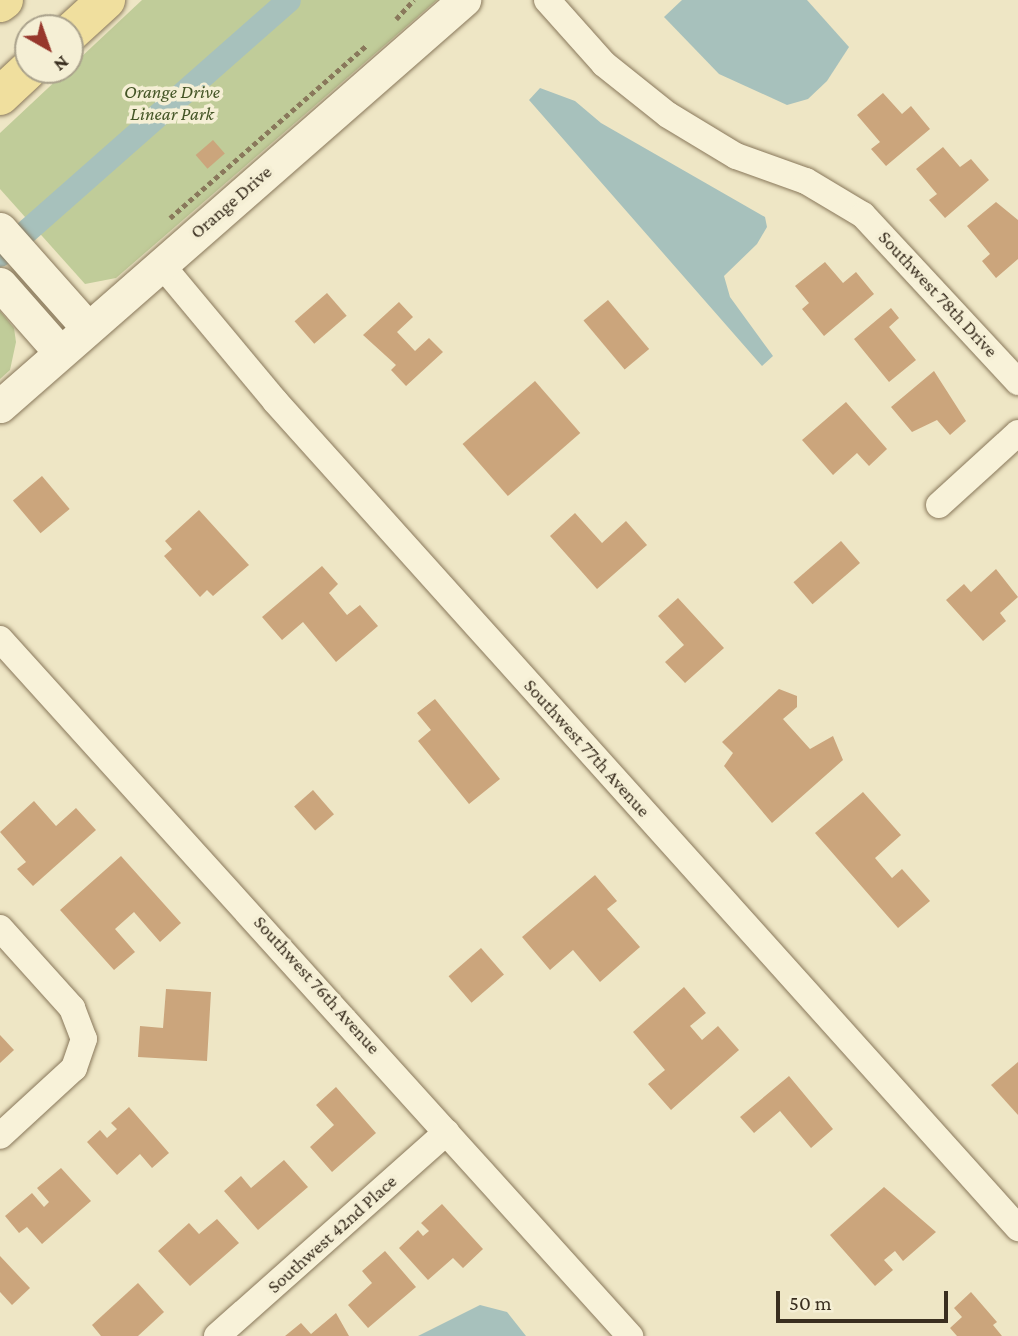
<!DOCTYPE html>
<html>
<head>
<meta charset="utf-8">
<style>
  body { margin:0 }
  #map { position:relative; width:1018px; height:1336px; overflow:hidden; background:#eee6c5; font-family:"Crimson Pro",serif }
  div>[style] { position:absolute }
  .green>* { inset:0; background:#c0cc99 }
  .water>* { inset:0; background:#a7c1bc }
  .canal>* { height:24px; margin:-12px; padding:0 12px; transform-origin:12px; border-radius:12px; background:#a7c1bc }
  .building>* { inset:0; background:#cba57c; transform-origin:0 0 }
  .path>* { height:4.5px; margin-top:-2.25px; transform-origin:0; background:repeating-linear-gradient(90deg,#89785b 0 5px,transparent 0 8.5px) }
  .roads { filter:drop-shadow(0 0 2px #89785b) drop-shadow(0 0 2px #89785b) }
  .minor>* { height:26px; margin:-13px; padding:0 13px; transform-origin:13px; border-radius:13px; background:#f8f2d9 }
  .tertiary>* { height:33px; margin:-16.5px; padding:0 16.5px; transform-origin:16.5px; border-radius:16.5px; background:#f8f2d9 }
  .primary>* { height:38px; margin:-19px; padding:0 19px; transform-origin:19px; border-radius:19px; background:#f0df9e }
  span { translate:-50% -50%; white-space:nowrap; text-align:center; line-height:1.15; -webkit-text-stroke:7px #f5efd5; paint-order:stroke }
  .park-label { font-size:19px; color:#445526; font-style:italic }
  .street-label { font-size:19px; color:#392e1f }
  .north { position:absolute; left:14px; top:14px; width:70px; height:70px; box-sizing:border-box; background:#f5efd5; border:2px solid #aaa28c; border-radius:50%; rotate:140deg; font-size:19px; font-weight:700; line-height:28px; text-align:center; color:#392e1f }
  .north::after { content:''; display:block; margin:auto; width:24px; height:32px; background:#97372c; clip-path:polygon(50% 0,100% 100%,50% 72%,0 100%) }
  .scale { position:absolute; left:776px; top:1291px; width:172px; height:32px; box-sizing:border-box; border:4px solid #392e1f; border-top:0; padding-left:9px; font-size:21px; line-height:24px; white-space:nowrap; color:#392e1f; -webkit-text-stroke:5px #f5efd5; paint-order:stroke }
</style>
</head>
<body>
<div id="map">
  <div class="green">
    <div style="clip-path:polygon(142px 0,437px 0,116px 278px,85px 284px,0 189px,0 133px)"></div>
    <div style="clip-path:polygon(0 311px,14px 328px,16px 342px,10px 370px,0 379px)"></div>
  </div>
  <div class="water">
    <div style="clip-path:polygon(682px 0,807px 0,849px 47px,827px 81px,808px 99px,787px 105px,719px 74px,664px 17px)"></div>
    <div style="clip-path:polygon(540px 88px,575px 101px,601px 123px,765px 217px,767px 227px,757px 244px,724px 276px,730px 297px,773px 356px,762px 366px,529px 100px)"></div>
    <div style="clip-path:polygon(480px 1305px,507px 1312px,526px 1336px,418px 1336px)"></div>
  </div>
  <div class="canal">
    <div style="left:0;top:255px;width:385px;rotate:-41.4deg"></div>
  </div>
  <div class="building">
    <div style="clip-path:polygon(883px 93px,902px 114px,911px 106px,930px 129px,886px 166px,871px 149px,880px 142px,857px 115px)"></div>
    <div style="left:213px;top:140px;width:18px;height:23px;rotate:49deg"></div>
    <div style="clip-path:polygon(943px 147px,960px 167px,971px 159px,989px 180px,945px 218px,929px 200px,937px 194px,916px 169px)"></div>
    <div style="clip-path:polygon(996px 202px,1018px 220px,1018px 259px,996px 278px,982px 261px,990px 254px,967px 226px)"></div>
    <div style="clip-path:polygon(825px 262px,843px 283px,856px 272px,874px 294px,824px 336px,802px 309px,809px 303px,795px 286px)"></div>
    <div style="left:327px;top:293px;width:30px;height:43px;rotate:49deg"></div>
    <div style="left:608px;top:300px;width:64px;height:32px;rotate:50deg"></div>
    <div style="clip-path:polygon(399px 302px,413px 317px,397px 332px,415px 351px,429px 338px,443px 352px,406px 386px,391px 370px,396px 365px,363px 335px)"></div>
    <div style="clip-path:polygon(891px 308px,899px 318px,889px 327px,916px 360px,889px 382px,854px 339px)"></div>
    <div style="clip-path:polygon(934px 371px,966px 421px,950px 435px,937px 420px,912px 432px,891px 407px)"></div>
    <div style="left:535px;top:381px;width:69px;height:96px;rotate:49deg"></div>
    <div style="clip-path:polygon(846px 402px,887px 449px,869px 466px,857px 453px,833px 475px,802px 440px)"></div>
    <div style="left:42px;top:476px;width:43px;height:38px;rotate:50deg"></div>
    <div style="clip-path:polygon(199px 510px,249px 565px,213px 596px,207px 590px,200px 597px,164px 556px,172px 549px,165px 541px)"></div>
    <div style="clip-path:polygon(575px 513px,602px 543px,626px 521px,647px 545px,597px 589px,550px 536px)"></div>
    <div style="left:841px;top:541px;width:29px;height:63px;rotate:49deg"></div>
    <div style="clip-path:polygon(322px 566px,338px 584px,329px 593px,347px 615px,360px 605px,378px 626px,336px 662px,303px 622px,282px 640px,262px 617px)"></div>
    <div style="clip-path:polygon(996px 569px,1018px 597px,1000px 613px,1006px 621px,983px 641px,946px 600px,964px 584px,971px 592px)"></div>
    <div style="clip-path:polygon(678px 598px,724px 648px,685px 683px,665px 662px,684px 645px,658px 616px)"></div>
    <div style="clip-path:polygon(779px 689px,797px 696px,797px 707px,783px 719px,810px 749px,833px 736px,843px 760px,772px 823px,724px 766px,733px 753px,722px 742px)"></div>
    <div style="clip-path:polygon(435px 699px,500px 779px,469px 804px,418px 741px,431px 730px,417px 713px)"></div>
    <div style="left:313px;top:790px;width:32px;height:25px;rotate:49deg"></div>
    <div style="clip-path:polygon(863px 792px,901px 835px,875px 858px,892px 878px,902px 869px,930px 901px,898px 928px,815px 833px)"></div>
    <div style="clip-path:polygon(34px 801px,56px 826px,76px 808px,96px 830px,33px 886px,17px 869px,26px 862px,0 832px)"></div>
    <div style="clip-path:polygon(121px 856px,181px 923px,160px 942px,134px 912px,115px 929px,135px 952px,114px 970px,60px 910px)"></div>
    <div style="clip-path:polygon(595px 875px,617px 901px,607px 909px,640px 947px,600px 982px,573px 950px,550px 970px,522px 937px)"></div>
    <div style="left:481px;top:948px;width:35px;height:43px;rotate:49deg"></div>
    <div style="clip-path:polygon(684px 987px,706px 1013px,690px 1026px,702px 1040px,718px 1026px,739px 1050px,671px 1110px,648px 1084px,665px 1070px,633px 1032px)"></div>
    <div style="clip-path:polygon(166px 989px,211px 992px,207px 1061px,138px 1057px,140px 1026px,163px 1028px)"></div>
    <div style="clip-path:polygon(0 1035px,14px 1050px,0 1063px)"></div>
    <div style="clip-path:polygon(1018px 1062px,1018px 1115px,991px 1085px)"></div>
    <div style="clip-path:polygon(789px 1076px,833px 1129px,811px 1148px,780px 1111px,754px 1133px,740px 1117px)"></div>
    <div style="clip-path:polygon(336px 1087px,376px 1133px,332px 1172px,310px 1147px,334px 1125px,316px 1105px)"></div>
    <div style="clip-path:polygon(129px 1107px,169px 1153px,152px 1168px,140px 1154px,117px 1175px,87px 1142px,100px 1130px,107px 1138px,117px 1129px,111px 1123px)"></div>
    <div style="clip-path:polygon(284px 1160px,308px 1187px,258px 1230px,224px 1191px,241px 1176px,251px 1188px)"></div>
    <div style="clip-path:polygon(61px 1168px,91px 1201px,42px 1244px,27px 1227px,19px 1233px,5px 1216px,32px 1193px,44px 1207px,49px 1202px,37px 1188px)"></div>
    <div style="clip-path:polygon(884px 1187px,936px 1232px,903px 1261px,895px 1251px,884px 1260px,893px 1270px,875px 1286px,830px 1235px)"></div>
    <div style="clip-path:polygon(442px 1204px,483px 1249px,463px 1268px,453px 1258px,428px 1280px,399px 1248px,418px 1230px,423px 1236px,429px 1231px,421px 1223px)"></div>
    <div style="clip-path:polygon(217px 1219px,239px 1243px,190px 1286px,158px 1251px,189px 1223px,199px 1234px)"></div>
    <div style="clip-path:polygon(385px 1251px,416px 1287px,368px 1328px,348px 1305px,372px 1283px,362px 1271px)"></div>
    <div style="clip-path:polygon(0 1256px,30px 1288px,12px 1305px,0 1292px)"></div>
    <div style="clip-path:polygon(138px 1283px,164px 1312px,138px 1336px,101px 1336px,92px 1325px)"></div>
    <div style="clip-path:polygon(971px 1292px,997px 1322px,993px 1325px,1002px 1336px,957px 1336px,950px 1328px,962px 1317px,954px 1308px)"></div>
    <div style="clip-path:polygon(336px 1313px,349px 1336px,285px 1336px,301px 1323px,311px 1334px)"></div>
  </div>
  <div class="path">
    <div style="left:396px;top:19px;width:26px;rotate:-47deg"></div>
    <div style="left:170px;top:218px;width:261px;rotate:-41.3deg"></div>
  </div>
  <div class="roads">
    <div class="minor">
      <div style="left:547px;top:0;width:86px;rotate:48.3deg"></div>
      <div style="left:604px;top:64px;width:82px;rotate:38.6deg"></div>
      <div style="left:668px;top:115px;width:79px;rotate:31.1deg"></div>
      <div style="left:736px;top:156px;width:74px;rotate:19.7deg"></div>
      <div style="left:806px;top:181px;width:66px;rotate:30.8deg"></div>
      <div style="left:863px;top:215px;width:228px;rotate:47.1deg"></div>
      <div style="left:161px;top:264px;width:178px;rotate:50.2deg"></div>
      <div style="left:275px;top:401px;width:1112px;rotate:48.06deg"></div>
      <div style="left:939px;top:505px;width:107px;rotate:-42.3deg"></div>
      <div style="left:0;top:639px;width:940px;rotate:47.89deg"></div>
      <div style="left:0;top:928px;width:108px;rotate:48deg"></div>
      <div style="left:72px;top:1008px;width:33px;rotate:69deg"></div>
      <div style="left:84px;top:1039px;width:31px;rotate:109deg"></div>
      <div style="left:74px;top:1068px;width:100px;rotate:137.4deg"></div>
      <div style="left:217px;top:1336px;width:307px;rotate:-41.6deg"></div>
    </div>
    <div class="tertiary">
      <div style="left:0;top:229px;width:132px;rotate:48.4deg"></div>
      <div style="left:0;top:284px;width:91px;rotate:48.6deg"></div>
      <div style="left:0;top:406px;width:617px;rotate:-41.19deg"></div>
    </div>
    <div class="primary">
      <div style="left:0;top:3px;width:5px;rotate:-37deg"></div>
      <div style="left:70px;top:33px;width:49px;rotate:-42.5deg"></div>
      <div style="left:0;top:96px;width:38px;rotate:-43deg"></div>
    </div>
  </div>
  <div class="park-label">
    <span style="left:172px;top:103px">Orange Drive<br>Linear Park</span>
  </div>
  <div class="street-label">
    <span style="left:231px;top:202px;rotate:-41deg">Orange Drive</span>
    <span style="left:938px;top:294px;rotate:47deg">Southwest 78th Drive</span>
    <span style="left:587px;top:748px;rotate:48deg">Southwest 77th Avenue</span>
    <span style="left:317px;top:985px;rotate:48deg">Southwest 76th Avenue</span>
    <span style="left:332px;top:1234px;rotate:-42deg">Southwest 42nd Place</span>
  </div>
  <div class="north">N</div>
  <div class="scale">50 m</div>
</div>
</body>
</html>
